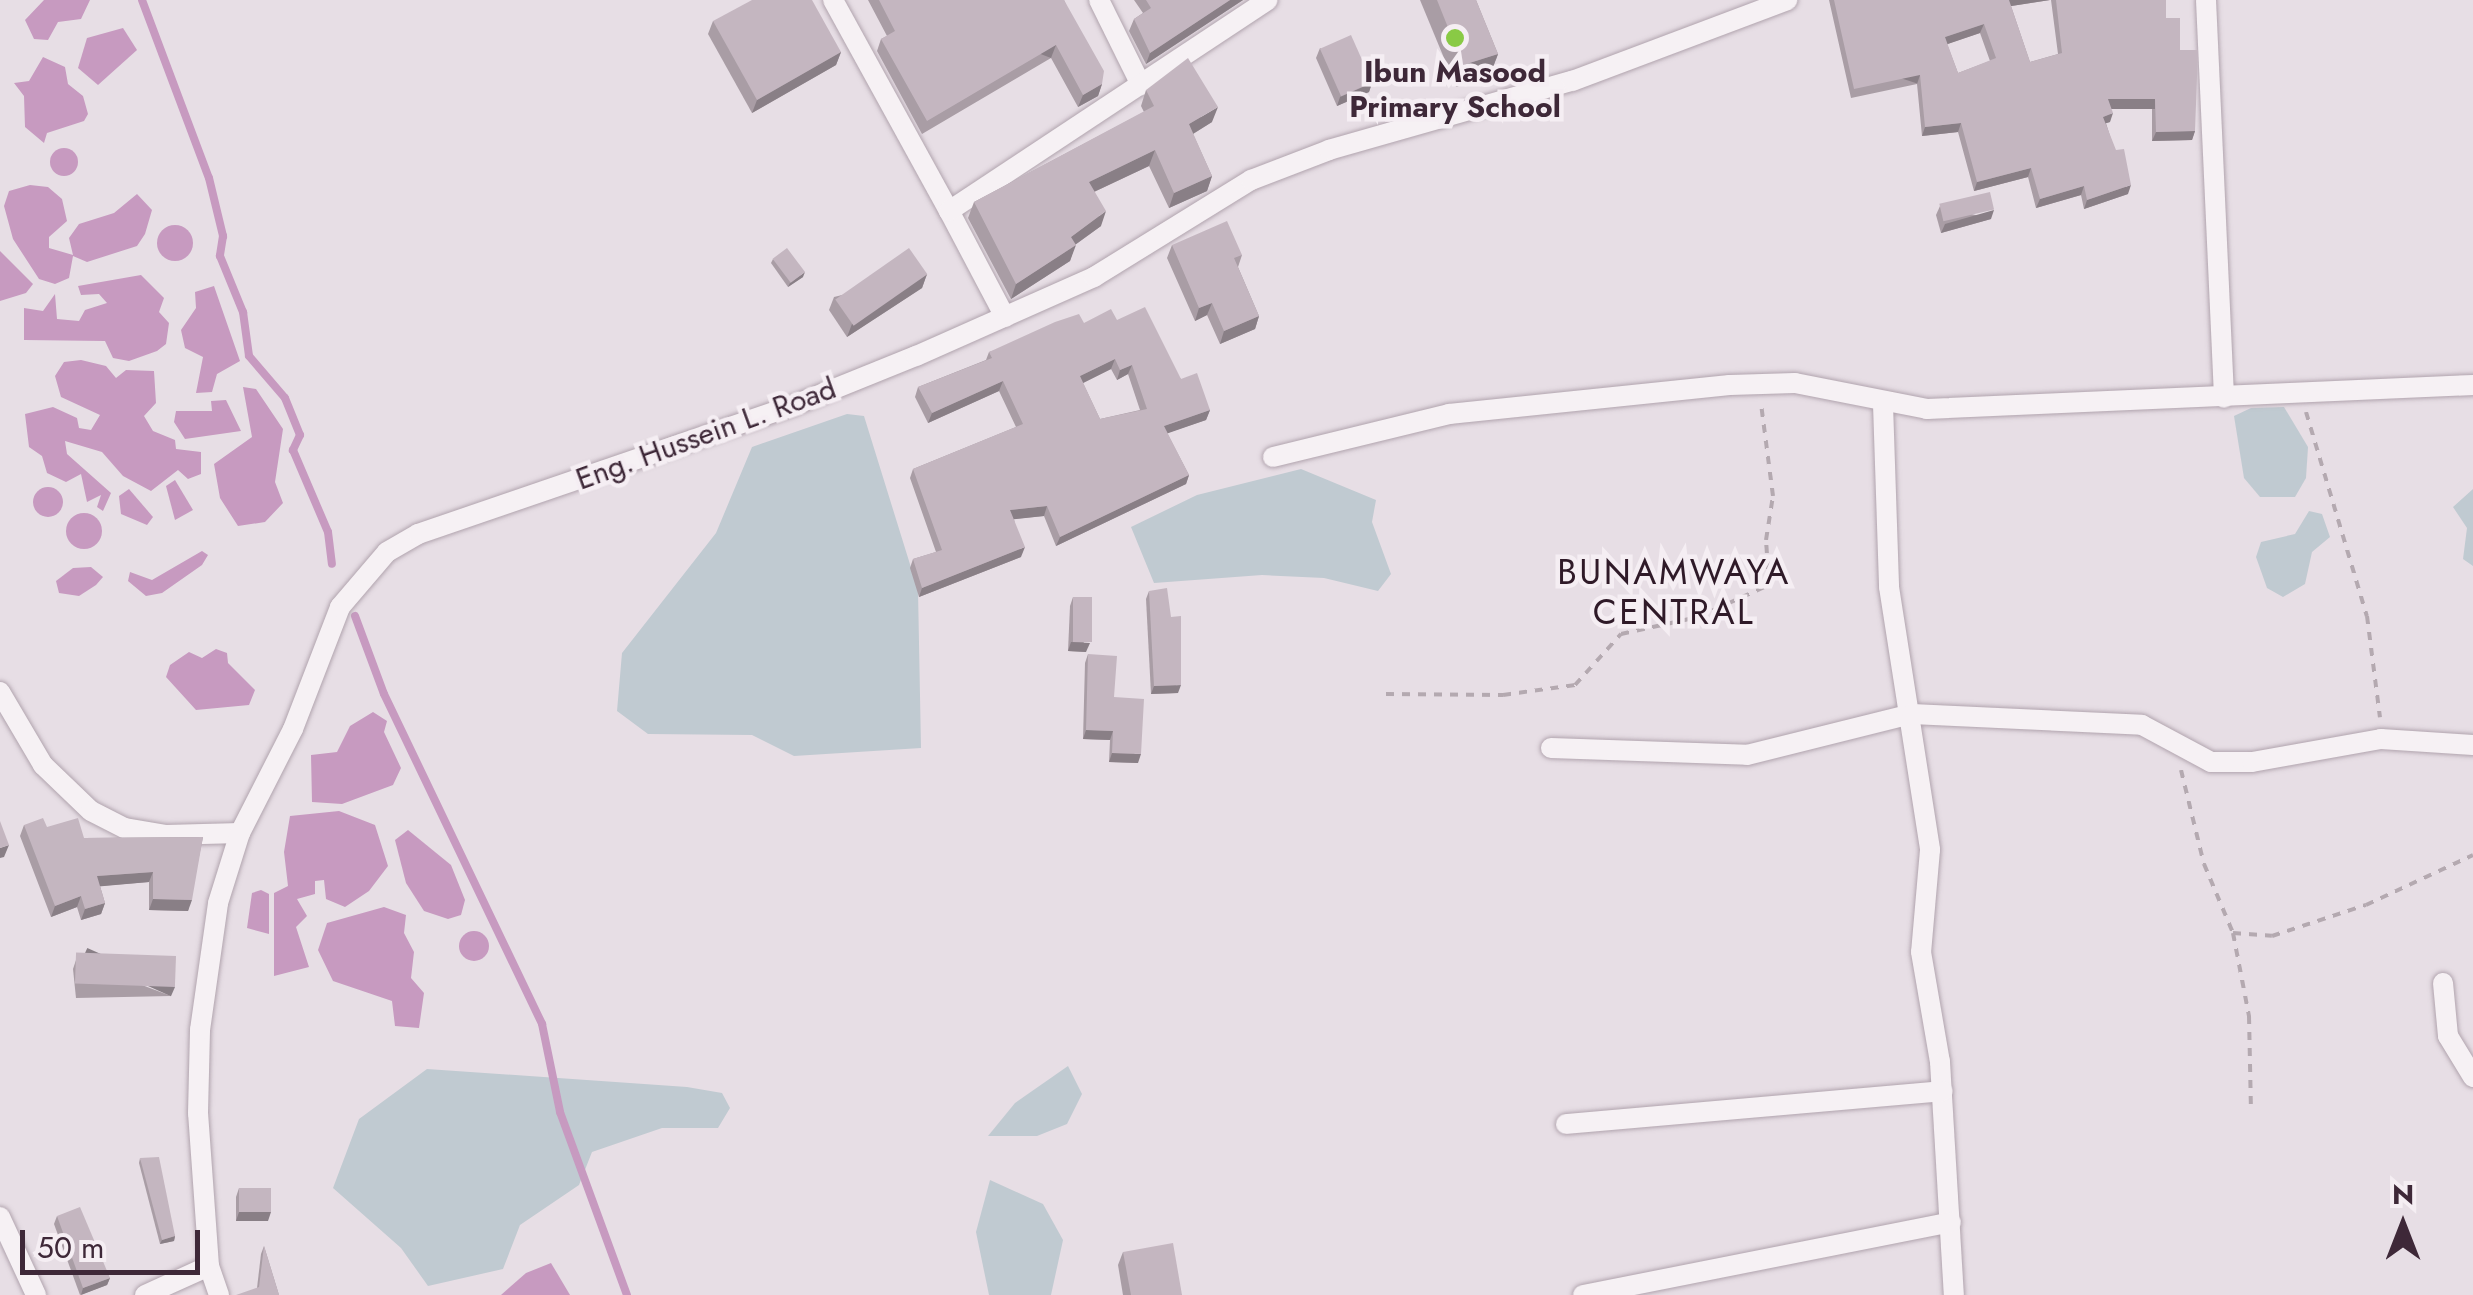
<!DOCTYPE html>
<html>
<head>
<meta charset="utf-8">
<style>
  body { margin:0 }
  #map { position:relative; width:2473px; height:1295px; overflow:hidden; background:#e7dee5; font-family:Jost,sans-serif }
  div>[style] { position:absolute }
  .green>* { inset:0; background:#c0cad1 }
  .water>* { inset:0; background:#c79ac0 }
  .round { border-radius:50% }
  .stream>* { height:8px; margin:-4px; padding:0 4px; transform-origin:4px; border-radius:4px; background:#c79ac0 }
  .path>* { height:4px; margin-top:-2px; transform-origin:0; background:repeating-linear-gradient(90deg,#b4a9b0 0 8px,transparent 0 16px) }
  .roads { filter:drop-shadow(0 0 2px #b1a4ae) drop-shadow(0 0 2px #b1a4ae) }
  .street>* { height:20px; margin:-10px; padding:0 10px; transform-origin:10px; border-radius:10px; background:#f6f1f4 }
  .wall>* { inset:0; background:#a99da5 }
  .shaded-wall>* { inset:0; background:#897f86; transform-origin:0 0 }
  .building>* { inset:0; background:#c4b6c0; transform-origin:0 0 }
  .dots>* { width:28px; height:28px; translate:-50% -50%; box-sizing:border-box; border:5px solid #f5eef3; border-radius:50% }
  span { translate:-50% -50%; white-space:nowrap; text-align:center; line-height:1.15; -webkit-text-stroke:9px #f5eef3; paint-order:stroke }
  .poi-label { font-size:30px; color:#3e2838; font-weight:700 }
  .street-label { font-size:30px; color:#3e2838 }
  .quarter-label { font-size:35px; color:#2f1a28; letter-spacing:2.5px }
  .north { position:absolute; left:2353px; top:1175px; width:100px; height:100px; -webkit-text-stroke:8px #f5eef3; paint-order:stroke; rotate:0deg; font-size:28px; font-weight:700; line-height:40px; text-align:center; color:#3e2838 }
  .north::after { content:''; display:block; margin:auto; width:35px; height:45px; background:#3e2838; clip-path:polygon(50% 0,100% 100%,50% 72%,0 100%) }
  .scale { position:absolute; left:20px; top:1230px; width:180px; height:45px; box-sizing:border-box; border:5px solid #3e2838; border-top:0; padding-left:12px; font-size:30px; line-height:35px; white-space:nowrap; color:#3e2838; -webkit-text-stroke:8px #f5eef3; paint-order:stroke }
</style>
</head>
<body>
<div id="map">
  <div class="green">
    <div style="clip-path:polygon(2284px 407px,2308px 447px,2306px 478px,2295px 497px,2260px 497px,2244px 478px,2234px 416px,2251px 408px)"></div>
    <div style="clip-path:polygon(847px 414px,864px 416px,918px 590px,921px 748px,794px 756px,752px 735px,648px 734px,617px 711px,622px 653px,716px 533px,752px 447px)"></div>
    <div style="clip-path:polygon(1301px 469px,1376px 500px,1372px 522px,1391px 574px,1378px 591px,1324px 578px,1262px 575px,1154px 583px,1131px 527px,1197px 495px)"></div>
    <div style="clip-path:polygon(2473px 489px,2473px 566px,2463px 559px,2467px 528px,2453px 507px)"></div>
    <div style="clip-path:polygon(2309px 511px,2322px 514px,2330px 537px,2312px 552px,2305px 584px,2283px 597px,2267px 588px,2256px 557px,2261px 542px,2295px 534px)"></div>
    <div style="clip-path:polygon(1068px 1066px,1082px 1094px,1067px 1124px,1037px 1136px,988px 1136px,1015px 1103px)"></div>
    <div style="clip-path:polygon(427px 1069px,687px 1087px,722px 1093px,730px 1108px,718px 1128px,662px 1128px,592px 1152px,579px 1185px,520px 1225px,503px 1269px,428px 1286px,401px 1248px,333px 1188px,359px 1119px)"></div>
    <div style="clip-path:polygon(990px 1180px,1043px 1204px,1063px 1240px,1051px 1295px,989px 1295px,976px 1232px)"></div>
  </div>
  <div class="water">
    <div style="clip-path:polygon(44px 0,90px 0,81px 19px,58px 22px,48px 40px,34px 39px,25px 20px)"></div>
    <div style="clip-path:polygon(123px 28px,137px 50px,98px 85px,78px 68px,87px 38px)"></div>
    <div style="clip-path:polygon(43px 57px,65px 67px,68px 84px,83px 96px,88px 114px,84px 121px,47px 133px,44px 143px,25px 127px,24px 96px,14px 83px,29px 81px)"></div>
    <div class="round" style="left:50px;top:148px;width:28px;height:28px"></div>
    <div style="clip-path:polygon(30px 185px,48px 187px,62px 199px,67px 221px,49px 237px,49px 248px,73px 255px,69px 238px,79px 224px,114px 213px,137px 194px,152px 210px,145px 234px,137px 246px,87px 262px,73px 256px,69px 278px,55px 284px,39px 279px,13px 239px,4px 206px,9px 191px)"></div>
    <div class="round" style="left:157px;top:225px;width:36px;height:36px"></div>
    <div style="clip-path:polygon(0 251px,33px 284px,26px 293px,0 301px)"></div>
    <div style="clip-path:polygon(141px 275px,164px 298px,159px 312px,169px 323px,166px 344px,157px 351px,129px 361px,113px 358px,105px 341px,24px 340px,24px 308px,43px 311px,55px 294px,57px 319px,79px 321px,85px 310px,107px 303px,99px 294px,81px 295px,78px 286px)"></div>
    <div style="clip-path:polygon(214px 286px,240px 361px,217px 374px,212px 392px,196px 393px,203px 357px,185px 348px,181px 330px,196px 308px,195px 292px)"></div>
    <div style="clip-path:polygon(81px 360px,106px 366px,116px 378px,126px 370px,154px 371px,156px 403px,144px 416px,153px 431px,175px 440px,176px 449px,201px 452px,201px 474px,188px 479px,178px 470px,151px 491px,123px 476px,102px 452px,65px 441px,67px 454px,111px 493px,103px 511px,97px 507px,101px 495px,87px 502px,81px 474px,66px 482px,47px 473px,42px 456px,29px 447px,25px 414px,53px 407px,77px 418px,79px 428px,91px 430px,100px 415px,61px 397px,55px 376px,64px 362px)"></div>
    <div style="clip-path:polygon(243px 387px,256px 389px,283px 429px,275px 482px,283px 503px,265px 522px,238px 526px,220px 498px,214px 464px,252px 437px)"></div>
    <div style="clip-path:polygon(226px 400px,241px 431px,185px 439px,174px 422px,176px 411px,212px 411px,211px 401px)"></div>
    <div style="clip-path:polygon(175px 480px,193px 510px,175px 520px,166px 486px)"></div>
    <div class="round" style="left:33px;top:487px;width:30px;height:30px"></div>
    <div style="clip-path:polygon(129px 489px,153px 517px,147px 525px,121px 514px,119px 496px)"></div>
    <div class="round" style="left:66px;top:513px;width:36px;height:36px"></div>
    <div style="clip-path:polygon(202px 551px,208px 555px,202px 565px,162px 593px,146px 596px,128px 581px,130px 572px,152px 580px)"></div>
    <div style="clip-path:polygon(91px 567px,103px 577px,96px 585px,79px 596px,59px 593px,56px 581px,73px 568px)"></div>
    <div style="clip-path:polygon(216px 649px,227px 653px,228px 663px,255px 690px,249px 705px,196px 710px,166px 677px,170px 665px,189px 652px,202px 658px)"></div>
    <div style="clip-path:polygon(373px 712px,387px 721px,384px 732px,401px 768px,393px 785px,342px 804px,312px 802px,311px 755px,337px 752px,350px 726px)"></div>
    <div style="clip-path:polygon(339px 811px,375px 825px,388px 866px,369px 891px,345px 907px,326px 899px,324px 880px,315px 881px,315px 894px,297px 899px,307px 916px,296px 927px,309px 967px,274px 976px,274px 893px,288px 886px,284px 852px,290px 816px)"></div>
    <div style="clip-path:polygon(408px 830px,451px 865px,465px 900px,461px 915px,448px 919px,424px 911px,406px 883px,395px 840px)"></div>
    <div style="clip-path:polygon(261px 890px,269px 894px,269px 934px,247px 928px,252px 893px)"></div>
    <div style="clip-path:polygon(384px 907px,406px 915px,404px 933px,414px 952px,411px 978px,424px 993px,419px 1028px,395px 1026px,392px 1001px,333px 981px,318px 950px,327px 923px)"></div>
    <div class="round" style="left:459px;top:931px;width:30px;height:30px"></div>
    <div style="clip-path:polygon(551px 1263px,570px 1295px,501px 1295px,526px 1273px)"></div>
  </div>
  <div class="stream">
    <div style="left:142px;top:0;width:190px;rotate:69.4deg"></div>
    <div style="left:209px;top:178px;width:60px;rotate:76.4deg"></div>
    <div style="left:223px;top:236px;width:20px;rotate:99deg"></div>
    <div style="left:220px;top:256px;width:61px;rotate:67.7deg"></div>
    <div style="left:243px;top:312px;width:44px;rotate:82.2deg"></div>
    <div style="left:249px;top:356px;width:55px;rotate:49.4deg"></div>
    <div style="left:285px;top:398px;width:40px;rotate:68deg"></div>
    <div style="left:300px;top:435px;width:17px;rotate:115deg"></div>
    <div style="left:293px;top:450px;width:89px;rotate:66.9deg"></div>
    <div style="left:328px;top:532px;width:32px;rotate:83deg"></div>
    <div style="left:355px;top:616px;width:83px;rotate:69.6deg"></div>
    <div style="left:384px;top:694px;width:366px;rotate:64.4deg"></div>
    <div style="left:542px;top:1024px;width:90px;rotate:78.4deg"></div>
    <div style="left:560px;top:1112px;width:195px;rotate:69.9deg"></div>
  </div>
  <div class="path">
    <div style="left:2306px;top:412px;width:213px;rotate:73.4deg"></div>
    <div style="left:2367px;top:616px;width:102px;rotate:82.7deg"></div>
    <div style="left:1386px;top:694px;width:117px;rotate:0.5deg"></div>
    <div style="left:1503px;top:695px;width:73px;rotate:-7.9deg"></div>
    <div style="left:1575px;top:685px;width:69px;rotate:-48deg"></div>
    <div style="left:1621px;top:634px;width:79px;rotate:-12.4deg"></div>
    <div style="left:1698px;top:617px;width:78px;rotate:-24.3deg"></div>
    <div style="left:1769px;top:585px;width:45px;rotate:-93.8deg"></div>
    <div style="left:1766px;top:540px;width:45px;rotate:-81deg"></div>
    <div style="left:1773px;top:496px;width:93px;rotate:-97.4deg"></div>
    <div style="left:2181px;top:770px;width:97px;rotate:76.3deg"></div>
    <div style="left:2204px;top:864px;width:75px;rotate:67.2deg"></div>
    <div style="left:2233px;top:933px;width:39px;rotate:4deg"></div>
    <div style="left:2272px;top:936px;width:99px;rotate:-18.3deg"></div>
    <div style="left:2366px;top:905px;width:118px;rotate:-25deg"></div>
    <div style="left:2233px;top:933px;width:85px;rotate:79.1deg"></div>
    <div style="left:2249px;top:1016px;width:92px;rotate:88.8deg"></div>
  </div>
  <div class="roads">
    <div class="street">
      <div style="left:833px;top:0;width:241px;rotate:61.2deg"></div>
      <div style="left:1099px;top:0;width:95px;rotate:63.7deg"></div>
      <div style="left:2206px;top:0;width:398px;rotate:87.4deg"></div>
      <div style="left:1005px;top:317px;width:120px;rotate:-117.8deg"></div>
      <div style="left:949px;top:211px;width:382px;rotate:-33.5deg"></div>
      <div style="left:1883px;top:404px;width:183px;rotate:88.1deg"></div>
      <div style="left:1889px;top:587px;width:266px;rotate:81.1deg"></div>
      <div style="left:1930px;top:850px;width:102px;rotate:95deg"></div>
      <div style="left:1921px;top:952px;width:112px;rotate:80.2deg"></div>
      <div style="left:1940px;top:1062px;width:233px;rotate:86.6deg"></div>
      <div style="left:1273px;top:457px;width:181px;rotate:-13.7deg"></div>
      <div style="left:1449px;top:414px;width:282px;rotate:-5.9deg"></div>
      <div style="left:1730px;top:385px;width:65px;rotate:-1.8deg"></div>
      <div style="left:1795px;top:383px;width:135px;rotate:11.1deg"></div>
      <div style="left:1927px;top:409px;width:547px;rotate:-2.52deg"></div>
      <div style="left:0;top:692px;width:85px;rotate:59.5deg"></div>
      <div style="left:43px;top:765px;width:66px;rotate:43.8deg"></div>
      <div style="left:91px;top:811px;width:38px;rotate:27deg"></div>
      <div style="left:125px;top:828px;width:42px;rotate:9.7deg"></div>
      <div style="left:166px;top:835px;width:74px;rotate:-1.5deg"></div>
      <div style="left:1551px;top:748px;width:196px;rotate:2deg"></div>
      <div style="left:1747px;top:755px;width:170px;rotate:-14deg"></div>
      <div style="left:1912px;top:714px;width:230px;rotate:2.7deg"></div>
      <div style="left:2142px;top:725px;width:78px;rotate:28.2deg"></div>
      <div style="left:2211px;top:762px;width:41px"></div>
      <div style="left:2252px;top:762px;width:131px;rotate:-10.1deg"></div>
      <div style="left:2381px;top:739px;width:92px;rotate:3.7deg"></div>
      <div style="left:2443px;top:983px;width:53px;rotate:84.6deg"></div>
      <div style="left:2448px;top:1036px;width:48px;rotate:58.6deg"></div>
      <div style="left:1566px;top:1124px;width:378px;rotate:-5deg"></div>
      <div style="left:0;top:1217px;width:86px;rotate:65.2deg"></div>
      <div style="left:209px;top:1266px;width:31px;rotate:71deg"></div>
      <div style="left:145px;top:1295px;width:70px;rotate:-24.4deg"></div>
      <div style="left:209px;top:1266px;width:153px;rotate:-94.1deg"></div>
      <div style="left:198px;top:1113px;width:83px;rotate:-88.6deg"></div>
      <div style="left:200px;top:1030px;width:128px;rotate:-81.9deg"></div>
      <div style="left:218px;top:903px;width:73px;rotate:-72.6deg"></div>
      <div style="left:240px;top:833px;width:117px;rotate:-63deg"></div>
      <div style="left:293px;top:729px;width:131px;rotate:-68.9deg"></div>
      <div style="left:340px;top:607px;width:72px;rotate:-49.5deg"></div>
      <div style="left:387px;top:552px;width:36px;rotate:-30deg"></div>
      <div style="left:418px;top:534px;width:395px;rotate:-18.9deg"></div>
      <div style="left:792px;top:406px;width:134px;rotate:-22deg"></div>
      <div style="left:916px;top:356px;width:195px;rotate:-23.9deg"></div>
      <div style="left:1094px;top:277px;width:185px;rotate:-31.7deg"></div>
      <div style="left:1251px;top:180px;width:84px;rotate:-21deg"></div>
      <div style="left:1329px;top:150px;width:253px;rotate:-15.9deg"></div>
      <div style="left:1572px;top:81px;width:230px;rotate:-20.6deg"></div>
      <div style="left:1583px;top:1295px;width:375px;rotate:-11.2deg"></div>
    </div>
  </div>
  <div class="wall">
    <div style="clip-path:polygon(868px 0,1064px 0,1102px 84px,1098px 96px,1078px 107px,1051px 58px,922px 134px,877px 51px,881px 39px,887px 36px)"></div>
    <div style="clip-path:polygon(1134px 0,1243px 0,1146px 64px,1129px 31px,1134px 19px,1143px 13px)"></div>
    <div style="clip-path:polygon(1420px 0,1476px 0,1498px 54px,1490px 75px,1456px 87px)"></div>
    <div style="clip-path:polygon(evenodd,1829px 0,2050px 0,2011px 6px,2030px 62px,2058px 54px,2051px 0,2166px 0,2166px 18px,2180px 50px,2195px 131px,2192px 140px,2152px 141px,2152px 108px,2111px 108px,2110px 122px,2106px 123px,2128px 194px,2084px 209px,2081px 195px,2036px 208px,2028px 177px,1974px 191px,1958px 132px,1922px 136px,1917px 84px,1851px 98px,1829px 0,1980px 33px,1990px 61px,1958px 73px,1947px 44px,1980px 33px)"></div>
    <div style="clip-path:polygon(713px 21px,841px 52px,836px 65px,752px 113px,708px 34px)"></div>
    <div style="clip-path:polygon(1320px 48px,1372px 83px,1369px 92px,1337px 106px,1316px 58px)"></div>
    <div style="clip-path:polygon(1146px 90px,1212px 122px,1193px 134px,1212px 176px,1207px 191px,1169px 208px,1149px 166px,1094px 192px,1101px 226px,1075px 245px,1070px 261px,1011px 299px,968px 218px,974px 202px,1144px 112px,1141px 106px)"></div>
    <div style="clip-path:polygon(1940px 206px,1991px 219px,1941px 233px,1936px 215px)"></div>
    <div style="clip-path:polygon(1172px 245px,1242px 255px,1238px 267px,1259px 316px,1255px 329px,1220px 344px,1207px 315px,1195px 321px,1167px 258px)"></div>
    <div style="clip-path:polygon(773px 259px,803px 277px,788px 287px,771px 263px)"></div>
    <div style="clip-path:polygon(927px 274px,922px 288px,847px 337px,829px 310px,834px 297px)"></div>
    <div style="clip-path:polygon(evenodd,1117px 320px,1181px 379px,1210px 410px,1206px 420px,1167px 433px,1189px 475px,1186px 484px,1056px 546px,1044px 516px,1014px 519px,1021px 557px,919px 597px,910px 568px,913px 559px,936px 552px,910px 478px,913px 469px,1016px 427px,999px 391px,928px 423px,915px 397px,918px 387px,986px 360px,989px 352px,1084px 323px,1117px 320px,1111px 369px,1117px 380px,1128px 374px,1140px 410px,1100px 419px,1083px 383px,1111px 369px)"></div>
    <div style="clip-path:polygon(1149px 591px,1178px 693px,1151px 694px,1146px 599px)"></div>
    <div style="clip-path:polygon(1073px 597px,1086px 652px,1068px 651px,1070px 606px)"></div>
    <div style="clip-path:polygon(1088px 654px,1114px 697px,1138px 763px,1109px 762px,1110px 740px,1083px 739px,1085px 663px)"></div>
    <div style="clip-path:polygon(24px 825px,47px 827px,84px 838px,203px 837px,188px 911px,149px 910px,149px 882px,100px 886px,105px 903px,101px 914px,81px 920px,77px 907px,51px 917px,20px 836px)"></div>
    <div style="clip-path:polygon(76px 960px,171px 996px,76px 998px,73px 969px)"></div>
    <div style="clip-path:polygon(140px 1158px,175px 1236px,174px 1241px,160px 1244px,139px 1163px)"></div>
    <div style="clip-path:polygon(239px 1188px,268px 1221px,236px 1221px,236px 1197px)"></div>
    <div style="clip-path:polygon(57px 1216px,110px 1278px,107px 1285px,80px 1295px,54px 1224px)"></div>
    <div style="clip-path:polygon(264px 1246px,279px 1295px,257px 1288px,261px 1254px)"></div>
    <div style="clip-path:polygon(1123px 1252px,1182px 1295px,1123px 1295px,1118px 1265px)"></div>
  </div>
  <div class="shaded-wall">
    <div style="clip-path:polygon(1230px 0,1243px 0,1146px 64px,1150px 53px)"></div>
    <div style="clip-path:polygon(2008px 0,2050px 0,2005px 7px)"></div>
    <div style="clip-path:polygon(1984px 24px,1980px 33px,1942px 46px,1945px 37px)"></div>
    <div style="left:1056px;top:45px;width:14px;height:150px;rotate:111deg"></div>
    <div style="clip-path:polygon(841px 52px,836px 65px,752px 113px,757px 100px)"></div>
    <div style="clip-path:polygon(1498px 54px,1490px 75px,1456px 87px,1463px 65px)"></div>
    <div style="left:1920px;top:75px;width:9px;height:67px;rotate:108deg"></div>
    <div style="clip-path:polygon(1372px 83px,1369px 92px,1337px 106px,1340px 97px)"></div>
    <div style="clip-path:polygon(1102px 84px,1098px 96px,1078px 107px,1083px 95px)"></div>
    <div style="left:2108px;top:99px;width:47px;height:10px"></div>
    <div style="clip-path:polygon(1218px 107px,1212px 122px,1183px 140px,1189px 124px)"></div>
    <div style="clip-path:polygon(2113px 113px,2110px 122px,2100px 125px,2103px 117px)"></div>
    <div style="clip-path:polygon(1961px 123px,1958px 132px,1922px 136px,1925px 127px)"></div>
    <div style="clip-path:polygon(2195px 131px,2192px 140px,2152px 141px,2156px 132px)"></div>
    <div style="clip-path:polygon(1155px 150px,1149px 166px,1083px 197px,1089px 182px)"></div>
    <div style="clip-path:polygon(2031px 168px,2028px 177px,1974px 191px,1977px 182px)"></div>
    <div style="clip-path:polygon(1212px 176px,1207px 191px,1169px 208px,1174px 193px)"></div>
    <div style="clip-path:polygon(2131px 185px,2128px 194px,2084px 209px,2087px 200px)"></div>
    <div style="clip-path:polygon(2084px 186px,2081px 195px,2036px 208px,2040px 199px)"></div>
    <div style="clip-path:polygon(1994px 210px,1991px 219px,1941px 233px,1945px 224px)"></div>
    <div style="clip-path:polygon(1106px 211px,1101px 226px,1065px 252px,1071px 237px)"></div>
    <div style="clip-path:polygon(1076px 245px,1070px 261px,1011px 299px,1016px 284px)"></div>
    <div style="clip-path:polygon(805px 272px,803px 277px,788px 287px,790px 283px)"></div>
    <div style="clip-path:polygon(927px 274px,922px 288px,847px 337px,852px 324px)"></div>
    <div style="clip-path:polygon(1212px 303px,1207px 315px,1195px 321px,1199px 308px)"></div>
    <div style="clip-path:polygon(1259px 316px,1255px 329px,1220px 344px,1224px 331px)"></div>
    <div style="clip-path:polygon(1115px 359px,1111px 369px,1077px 386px,1080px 376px)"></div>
    <div style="clip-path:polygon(1132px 365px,1128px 374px,1117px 380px,1120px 370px)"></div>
    <div style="clip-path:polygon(1003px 381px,999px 391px,928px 423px,932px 413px)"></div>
    <div style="clip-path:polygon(1210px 410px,1206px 420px,1160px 436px,1164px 426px)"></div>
    <div style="clip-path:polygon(1189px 475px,1186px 484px,1056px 546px,1060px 537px)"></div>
    <div style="clip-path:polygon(1047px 506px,1044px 516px,1007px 520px,1010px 510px)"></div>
    <div style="clip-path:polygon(1025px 547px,1021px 557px,919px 597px,922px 588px)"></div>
    <div style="clip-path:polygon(1071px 642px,1090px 643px,1086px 652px,1068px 651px)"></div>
    <div style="clip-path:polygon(1181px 685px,1178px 693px,1151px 694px,1154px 686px)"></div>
    <div style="clip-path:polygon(1086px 730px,1113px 731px,1110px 740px,1083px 739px)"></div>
    <div style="clip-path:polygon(1112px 753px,1141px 754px,1138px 763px,1109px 762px)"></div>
    <div style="clip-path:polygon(9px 845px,4px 857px,0 858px,0 848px)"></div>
    <div style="clip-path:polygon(153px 872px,149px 882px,93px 887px,97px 876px)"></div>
    <div style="clip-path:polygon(81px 896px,77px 907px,51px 917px,55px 906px)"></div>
    <div style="clip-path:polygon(153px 899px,192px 900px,188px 911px,149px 910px)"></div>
    <div style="clip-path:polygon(105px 903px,101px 914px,81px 920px,85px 909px)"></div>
    <div style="left:175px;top:987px;width:10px;height:96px;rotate:114deg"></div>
    <div style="clip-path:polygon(239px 1212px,271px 1212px,268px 1221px,236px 1221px)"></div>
    <div style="clip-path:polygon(175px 1236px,174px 1241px,160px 1244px,162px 1240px)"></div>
    <div style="clip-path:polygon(110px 1278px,107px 1285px,81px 1295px,83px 1288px)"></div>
  </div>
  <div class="building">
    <div style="clip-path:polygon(752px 0,812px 0,841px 52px,757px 100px,713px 21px)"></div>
    <div style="clip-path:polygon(879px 0,1064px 0,1104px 71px,1102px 84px,1083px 95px,1056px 45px,927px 121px,881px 39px,895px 31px)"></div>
    <div style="clip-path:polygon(1146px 0,1230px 0,1150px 53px,1134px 19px,1151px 8px)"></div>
    <div style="clip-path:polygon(1437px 0,1476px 0,1498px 54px,1463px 65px)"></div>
    <div style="clip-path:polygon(evenodd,1834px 0,2009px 0,2030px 62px,2062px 53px,2056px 0,2166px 0,2166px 18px,2180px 18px,2180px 50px,2198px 50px,2195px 131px,2156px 132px,2155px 99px,2108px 99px,2113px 113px,2103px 117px,2116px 150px,2124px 149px,2131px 185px,2087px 200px,2084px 186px,2040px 199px,2031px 168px,1977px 182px,1961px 123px,1925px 127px,1920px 75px,1854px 89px,1834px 0,1984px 24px,1996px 58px,1958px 73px,1945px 37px,1984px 24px)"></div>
    <div style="left:1351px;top:35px;width:52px;height:34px;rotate:66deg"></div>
    <div style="clip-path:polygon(1188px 58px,1218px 107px,1189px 124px,1212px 176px,1174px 193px,1155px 150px,1089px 182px,1106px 211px,1071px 237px,1076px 245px,1016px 284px,974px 202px,1154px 106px,1146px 90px)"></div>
    <div style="left:1990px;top:192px;width:18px;height:52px;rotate:77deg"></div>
    <div style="clip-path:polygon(1227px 221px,1242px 255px,1234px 258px,1259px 316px,1224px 331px,1212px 303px,1199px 308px,1172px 245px)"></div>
    <div style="left:787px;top:248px;width:30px;height:18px;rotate:53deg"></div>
    <div style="left:909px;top:248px;width:32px;height:90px;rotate:55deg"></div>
    <div style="clip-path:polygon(evenodd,1145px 307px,1181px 379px,1197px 373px,1210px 410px,1164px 426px,1189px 475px,1060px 537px,1047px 506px,1010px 510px,1025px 547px,922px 588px,913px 559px,942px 550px,913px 469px,1023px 424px,1003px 381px,932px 413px,918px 387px,992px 358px,989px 352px,1055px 322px,1079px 314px,1084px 323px,1111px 309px,1117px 320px,1145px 307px,1115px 359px,1120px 370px,1132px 365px,1147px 409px,1100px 419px,1080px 376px,1115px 359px)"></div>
    <div style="clip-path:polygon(1167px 588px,1171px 617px,1181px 616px,1181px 685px,1154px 686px,1149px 591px)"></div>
    <div style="left:1073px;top:597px;width:19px;height:45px"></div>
    <div style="clip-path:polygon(1088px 654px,1117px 656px,1114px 697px,1144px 699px,1141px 754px,1112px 753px,1113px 731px,1086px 730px)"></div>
    <div style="clip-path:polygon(43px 818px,47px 827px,78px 818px,84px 838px,203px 837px,192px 900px,153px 899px,153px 872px,97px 876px,105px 903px,85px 909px,81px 896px,55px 906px,24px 825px)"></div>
    <div style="clip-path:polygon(0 821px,9px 845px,0 848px)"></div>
    <div style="left:176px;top:956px;width:31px;height:100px;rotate:92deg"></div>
    <div style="clip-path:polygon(159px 1157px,175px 1236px,162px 1240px,140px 1158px)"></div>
    <div style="left:239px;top:1188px;width:32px;height:24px"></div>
    <div style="clip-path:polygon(80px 1207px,110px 1278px,83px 1288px,57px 1216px)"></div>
    <div style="clip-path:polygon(1173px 1243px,1182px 1295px,1131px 1295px,1123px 1252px)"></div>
    <div style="clip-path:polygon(264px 1246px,279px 1295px,236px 1295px,259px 1287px)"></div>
  </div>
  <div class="dots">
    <div style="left:1455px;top:38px;background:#89ca45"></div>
  </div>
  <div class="poi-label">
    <span style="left:1455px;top:89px">Ibun Masood<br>Primary School</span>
  </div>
  <div class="street-label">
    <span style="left:706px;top:434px;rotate:-20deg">Eng. Hussein L. Road</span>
  </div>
  <div class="quarter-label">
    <span style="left:1674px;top:592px">BUNAMWAYA<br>CENTRAL</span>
  </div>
  <div class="north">N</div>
  <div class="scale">50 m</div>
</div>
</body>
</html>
